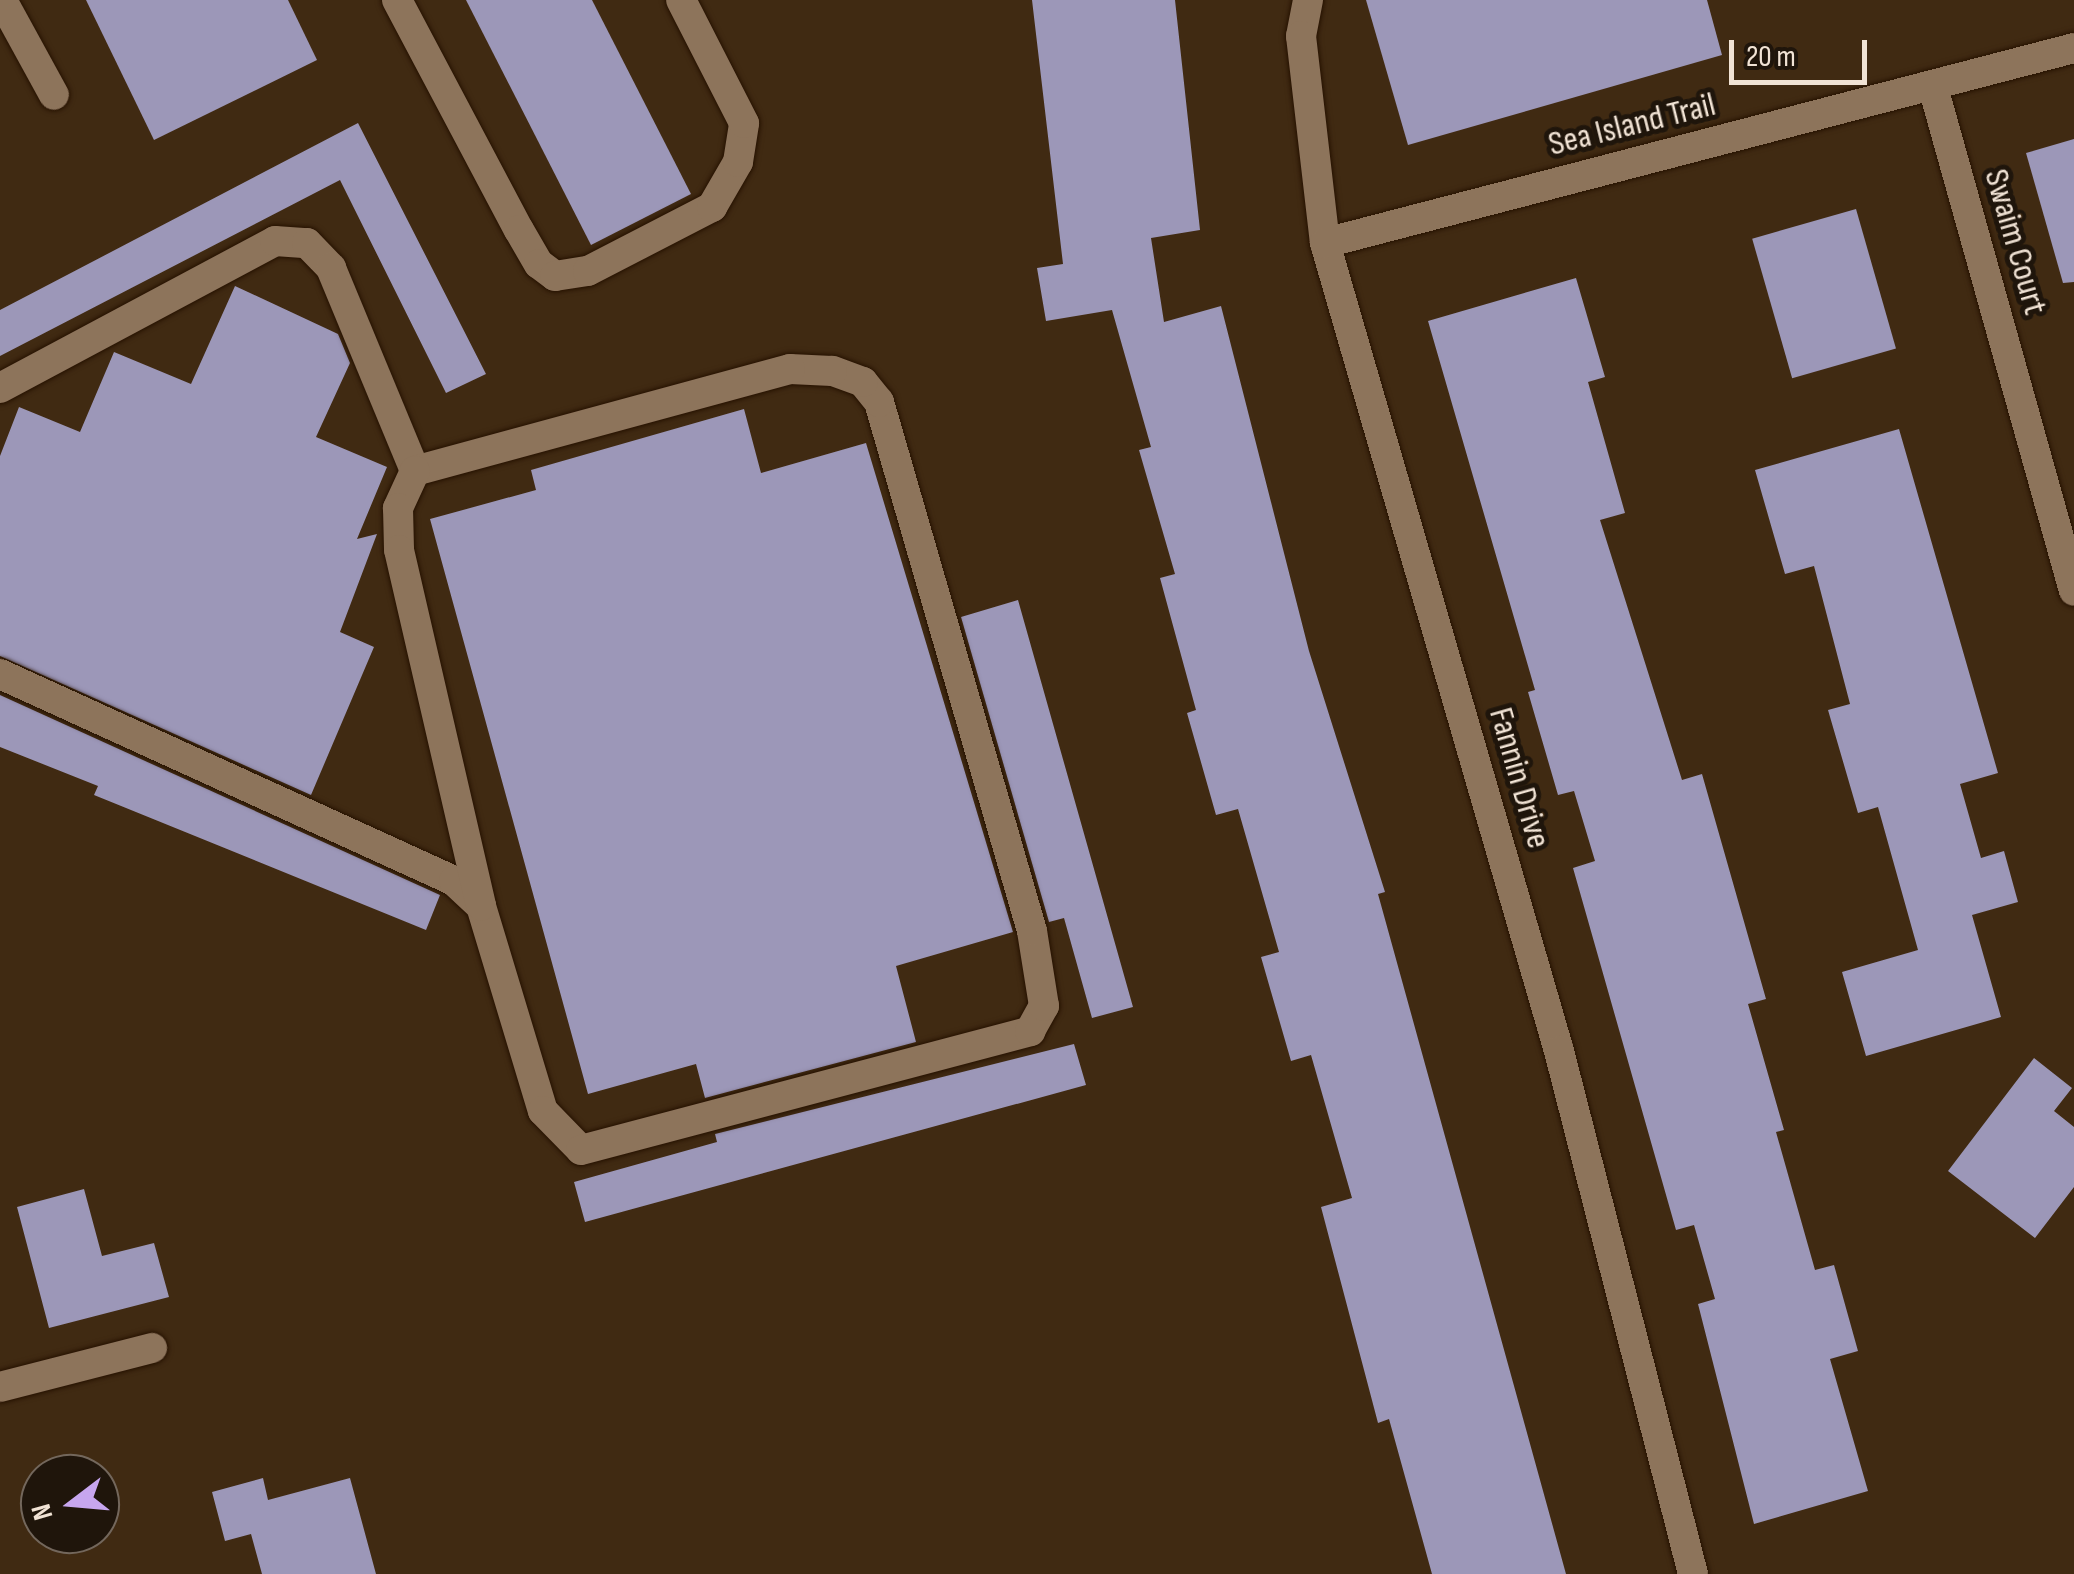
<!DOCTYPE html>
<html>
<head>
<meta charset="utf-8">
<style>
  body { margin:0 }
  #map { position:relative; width:2074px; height:1574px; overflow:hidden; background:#402a12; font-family:"Sofia Sans Condensed",sans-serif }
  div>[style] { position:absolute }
  .building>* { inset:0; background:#9c97b8; transform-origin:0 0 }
  .roads { filter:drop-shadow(0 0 2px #261200) drop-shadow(0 0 2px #261200) }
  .minor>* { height:30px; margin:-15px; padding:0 15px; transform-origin:15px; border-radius:15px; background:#8d745b }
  span { translate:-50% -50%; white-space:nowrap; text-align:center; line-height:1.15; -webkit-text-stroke:10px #1f150b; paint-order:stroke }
  .street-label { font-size:35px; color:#f1e3d5 }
  .north { position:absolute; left:20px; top:1454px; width:100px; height:100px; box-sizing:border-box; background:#1f150b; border:2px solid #73675c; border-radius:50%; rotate:254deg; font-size:28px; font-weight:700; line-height:40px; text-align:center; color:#f1e3d5 }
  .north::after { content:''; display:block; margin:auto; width:35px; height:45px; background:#c7a6ef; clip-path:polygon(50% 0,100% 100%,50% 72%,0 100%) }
  .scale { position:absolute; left:1729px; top:40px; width:138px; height:45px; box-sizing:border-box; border:5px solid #f1e3d5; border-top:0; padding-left:12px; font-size:30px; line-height:35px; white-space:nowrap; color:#f1e3d5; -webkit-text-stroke:8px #1f150b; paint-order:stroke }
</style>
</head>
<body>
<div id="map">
  <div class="building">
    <div style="clip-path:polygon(86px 0,288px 0,317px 60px,154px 140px)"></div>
    <div style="clip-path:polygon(466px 0,592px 0,691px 194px,591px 245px)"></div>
    <div style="clip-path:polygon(1032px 0,1175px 0,1200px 230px,1151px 238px,1164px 322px,1221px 306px,1309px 651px,1385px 892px,1378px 894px,1566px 1574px,1432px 1574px,1389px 1419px,1378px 1423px,1321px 1207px,1352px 1198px,1311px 1055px,1291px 1061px,1261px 957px,1279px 952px,1238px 809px,1216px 815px,1187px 713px,1196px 710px,1160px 578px,1175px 574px,1139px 450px,1151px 447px,1112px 310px,1046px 321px,1037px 268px,1063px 264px)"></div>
    <div style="clip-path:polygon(1366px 0,1707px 0,1722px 55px,1408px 145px)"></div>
    <div style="clip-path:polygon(358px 123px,486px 374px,446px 393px,340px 180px,0 356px,0 310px)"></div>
    <div style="clip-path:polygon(2074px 139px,2074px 282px,2063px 283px,2026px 153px)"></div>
    <div style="left:1856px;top:209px;width:145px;height:108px;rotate:74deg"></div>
    <div style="clip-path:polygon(1576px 278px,1605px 377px,1588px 382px,1625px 513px,1600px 520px,1682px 780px,1702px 774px,1766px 999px,1748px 1004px,1784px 1130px,1776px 1132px,1815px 1270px,1834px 1265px,1858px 1351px,1830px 1359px,1868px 1491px,1754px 1524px,1698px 1304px,1715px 1299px,1694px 1225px,1676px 1230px,1573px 868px,1595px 861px,1574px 791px,1558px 795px,1528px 692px,1535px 690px,1428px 321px)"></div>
    <div style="clip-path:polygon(235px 286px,338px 334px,350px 363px,316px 437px,387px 467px,357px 539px,377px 534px,340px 632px,374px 647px,311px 795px,0 656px,0 456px,19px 407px,80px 432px,114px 352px,191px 384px)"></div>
    <div style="clip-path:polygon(744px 409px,761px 473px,866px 443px,1013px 932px,896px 966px,916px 1042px,705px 1098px,696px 1064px,588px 1094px,430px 519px,536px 490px,531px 470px)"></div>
    <div style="clip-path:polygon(1899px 429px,1998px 773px,1960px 784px,1981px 858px,2004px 851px,2018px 902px,1972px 915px,2001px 1017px,1866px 1056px,1842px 972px,1918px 950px,1878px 807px,1858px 813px,1828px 710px,1850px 704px,1814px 566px,1785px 574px,1755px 470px)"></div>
    <div style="clip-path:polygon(1018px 600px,1133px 1007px,1092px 1018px,1064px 918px,1049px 922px,961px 617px)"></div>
    <div style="clip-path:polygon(0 695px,440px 895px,426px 930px,94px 795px,98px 786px,0 747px)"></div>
    <div style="clip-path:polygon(1074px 1044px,1086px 1085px,585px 1222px,574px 1182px,717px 1142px,715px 1134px)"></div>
    <div style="clip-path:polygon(2034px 1058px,2072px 1088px,2054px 1111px,2074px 1127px,2074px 1187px,2035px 1238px,1948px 1171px)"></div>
    <div style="clip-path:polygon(84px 1189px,102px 1256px,154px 1243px,169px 1297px,49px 1328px,17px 1207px)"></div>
    <div style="clip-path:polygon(263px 1478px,268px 1500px,350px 1478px,376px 1574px,262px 1574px,251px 1534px,225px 1541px,212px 1492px)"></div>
  </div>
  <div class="roads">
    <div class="minor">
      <div style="left:2px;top:0;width:108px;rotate:61.3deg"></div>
      <div style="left:397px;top:0;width:260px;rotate:62.1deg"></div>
      <div style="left:519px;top:230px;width:39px;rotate:60deg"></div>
      <div style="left:539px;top:264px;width:20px;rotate:37deg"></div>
      <div style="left:555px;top:276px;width:33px;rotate:-9deg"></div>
      <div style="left:588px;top:271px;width:140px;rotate:-27.3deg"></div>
      <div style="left:712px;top:207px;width:52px;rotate:-60deg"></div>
      <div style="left:738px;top:162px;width:39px;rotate:-81deg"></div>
      <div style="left:744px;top:123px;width:138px;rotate:-117.1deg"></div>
      <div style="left:1308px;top:0;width:37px;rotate:101deg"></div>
      <div style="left:1301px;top:36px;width:208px;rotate:83.4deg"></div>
      <div style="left:1325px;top:243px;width:841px;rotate:73.85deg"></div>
      <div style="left:1559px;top:1051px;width:540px;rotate:75.63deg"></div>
      <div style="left:1933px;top:87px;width:523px;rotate:74.37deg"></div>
      <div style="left:1325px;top:243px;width:774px;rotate:-14.59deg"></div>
      <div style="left:0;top:388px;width:312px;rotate:-28.1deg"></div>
      <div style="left:275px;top:241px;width:32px;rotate:4deg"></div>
      <div style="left:307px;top:243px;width:35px;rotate:46deg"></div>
      <div style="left:331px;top:268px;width:220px;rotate:67.5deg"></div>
      <div style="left:0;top:674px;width:499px;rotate:24.5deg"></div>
      <div style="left:454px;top:881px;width:37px;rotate:43deg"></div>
      <div style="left:481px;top:906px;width:214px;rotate:73.2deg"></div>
      <div style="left:543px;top:1111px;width:54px;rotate:45.7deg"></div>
      <div style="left:581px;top:1150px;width:465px;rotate:-14.8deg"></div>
      <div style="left:1030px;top:1031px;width:29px;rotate:-61deg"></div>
      <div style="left:1044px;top:1006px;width:76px;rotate:-99.1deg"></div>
      <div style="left:1032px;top:931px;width:551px;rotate:-106.13deg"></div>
      <div style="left:879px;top:402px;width:26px;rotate:-129deg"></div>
      <div style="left:863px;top:382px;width:33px;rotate:-160deg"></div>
      <div style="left:832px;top:371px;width:42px;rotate:-177.3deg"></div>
      <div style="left:790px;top:369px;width:389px;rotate:164.8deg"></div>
      <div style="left:415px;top:471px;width:41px;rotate:114.7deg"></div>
      <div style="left:398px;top:508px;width:42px;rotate:88.6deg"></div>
      <div style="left:399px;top:550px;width:365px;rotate:77deg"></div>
      <div style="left:0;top:1387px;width:157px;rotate:-14.4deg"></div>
    </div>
  </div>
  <div class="street-label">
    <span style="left:1632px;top:125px;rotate:-14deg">Sea Island Trail</span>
    <span style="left:2015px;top:242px;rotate:74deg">Swaim Court</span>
    <span style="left:1519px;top:778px;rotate:74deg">Fannin Drive</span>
  </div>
  <div class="north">N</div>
  <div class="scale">20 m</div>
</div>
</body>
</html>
